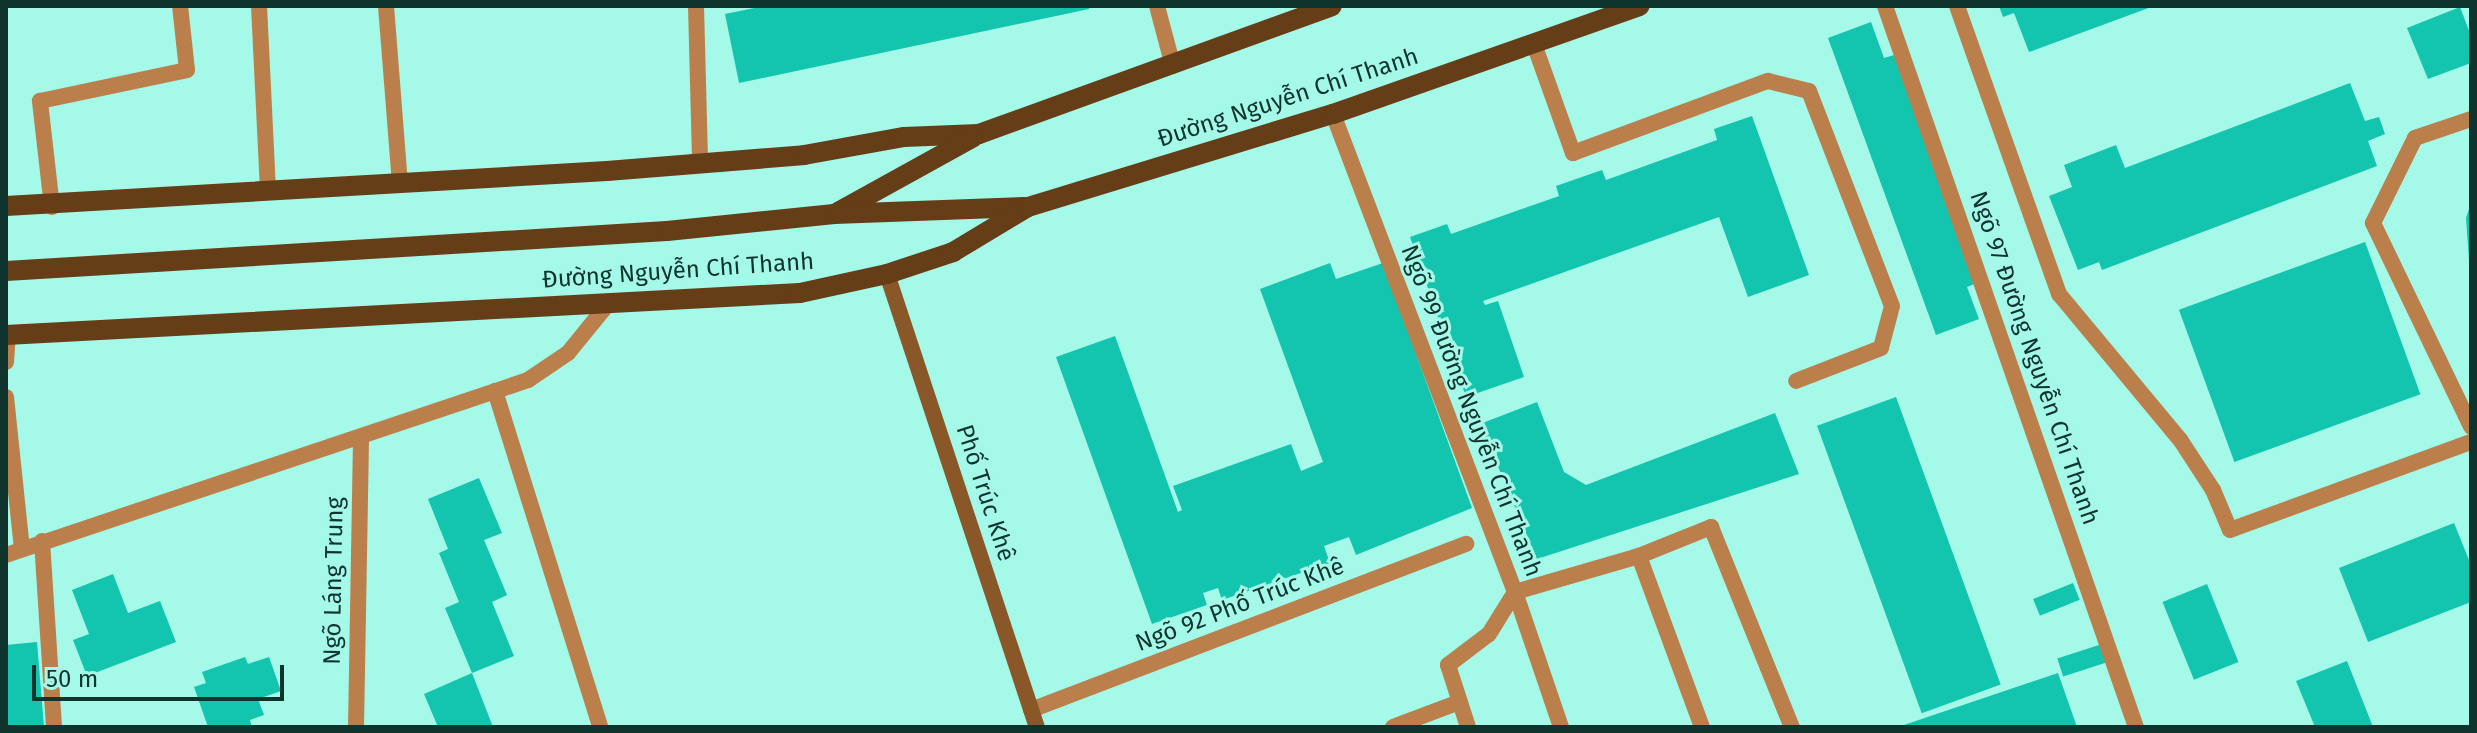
<!DOCTYPE html>
<html>
<head>
<meta charset="utf-8">
<style>
  body { margin:0 }
  #map { position:relative; width:2477px; height:733px; overflow:hidden; background:#a4f9e8; font-family:"Fira Sans",sans-serif }
  div>[style] { position:absolute }
  .building>* { inset:0; background:#13c5af; transform-origin:0 0 }
  .lane>* { height:16px; margin:-8px; padding:0 8px; transform-origin:8px; border-radius:8px; background:#bb7f4b }
  .street>* { height:16px; margin:-8px; padding:0 8px; transform-origin:8px; border-radius:8px; background:#bb7f4b }
  .secondary>* { height:16px; margin:-8px; padding:0 8px; transform-origin:8px; border-radius:8px; background:#8a5728 }
  .primary>* { height:20px; margin:-10px; padding:0 10px; transform-origin:10px; border-radius:10px; background:#653d17 }
  span { translate:-50% -50%; white-space:nowrap; text-align:center; line-height:1.15; -webkit-text-stroke:6px #a4f9e8; paint-order:stroke }
  .street-label { font-size:24px; color:#0f332d }
  .frame { position:absolute; inset:0; border:8px solid #0f332d; pointer-events:none }
  .scale { position:absolute; left:32px; top:665px; width:252px; height:36px; box-sizing:border-box; border:4px solid #0f332d; border-top:0; padding-left:10px; font-size:24px; line-height:28px; white-space:nowrap; color:#0f332d; -webkit-text-stroke:6px #a4f9e8; paint-order:stroke }
</style>
</head>
<body>
<div id="map">
  <div class="building">
    <div style="clip-path:polygon(764px 6px,1089px 6px,1089px 9px,739px 83px,725px 14px)"></div>
    <div style="clip-path:polygon(1999px 6px,2154px 6px,2029px 52px,2014px 13px,2003px 17px)"></div>
    <div style="clip-path:polygon(2460px 7px,2471px 36px,2471px 63px,2428px 79px,2407px 28px)"></div>
    <div style="clip-path:polygon(1871px 22px,1884px 58px,1894px 55px,1977px 283px,1967px 287px,1979px 319px,1936px 335px,1828px 38px)"></div>
    <div style="clip-path:polygon(2350px 83px,2365px 121px,2379px 117px,2385px 134px,2368px 141px,2377px 166px,2102px 270px,2099px 262px,2078px 270px,2049px 196px,2072px 187px,2064px 165px,2116px 145px,2125px 168px)"></div>
    <div style="clip-path:polygon(1752px 116px,1809px 275px,1748px 297px,1719px 217px,1483px 301px,1485px 305px,1498px 301px,1524px 377px,1466px 397px,1410px 237px,1447px 224px,1451px 234px,1559px 196px,1556px 186px,1602px 170px,1606px 180px,1717px 140px,1714px 129px)"></div>
    <div style="clip-path:polygon(2470px 206px,2471px 260px,2469px 260px,2466px 218px)"></div>
    <div style="left:2365px;top:242px;width:162px;height:198px;rotate:70deg"></div>
    <div style="clip-path:polygon(1330px 263px,1336px 279px,1383px 263px,1472px 508px,1356px 555px,1349px 537px,1324px 546px,1330px 563px,1222px 600px,1218px 588px,1203px 593px,1207px 605px,1152px 624px,1056px 357px,1115px 336px,1178px 512px,1182px 510px,1173px 486px,1291px 444px,1301px 471px,1323px 462px,1260px 289px)"></div>
    <div style="left:1896px;top:397px;width:306px;height:84px;rotate:70deg"></div>
    <div style="clip-path:polygon(1537px 402px,1564px 472px,1586px 485px,1775px 413px,1799px 474px,1537px 559px,1480px 424px)"></div>
    <div style="clip-path:polygon(479px 478px,502px 533px,484px 540px,507px 595px,492px 602px,514px 656px,472px 673px,445px 608px,459px 602px,439px 553px,448px 549px,428px 499px)"></div>
    <div style="clip-path:polygon(2454px 523px,2471px 565px,2471px 602px,2368px 642px,2339px 568px)"></div>
    <div style="clip-path:polygon(113px 574px,128px 613px,160px 601px,176px 642px,87px 676px,73px 640px,89px 634px,72px 590px)"></div>
    <div style="left:2073px;top:583px;width:18px;height:43px;rotate:68deg"></div>
    <div style="left:2207px;top:584px;width:84px;height:48px;rotate:68deg"></div>
    <div style="clip-path:polygon(37px 642px,44px 727px,6px 727px,6px 645px)"></div>
    <div style="left:2102px;top:644px;width:19px;height:47px;rotate:72deg"></div>
    <div style="clip-path:polygon(245px 657px,248px 664px,269px 657px,281px 691px,258px 699px,264px 715px,250px 720px,252px 727px,208px 727px,194px 687px,206px 683px,202px 672px)"></div>
    <div style="clip-path:polygon(2347px 661px,2373px 727px,2315px 727px,2296px 681px)"></div>
    <div style="clip-path:polygon(472px 673px,493px 727px,438px 727px,424px 694px)"></div>
    <div style="clip-path:polygon(2058px 673px,2077px 727px,1901px 727px,1901px 726px)"></div>
  </div>
  <div class="lane">
    <div style="left:259px;top:6px;width:184px;rotate:87.2deg"></div>
    <div style="left:386px;top:6px;width:179px;rotate:85.5deg"></div>
    <div style="left:696px;top:6px;width:158px;rotate:88.5deg"></div>
    <div style="left:1157px;top:6px;width:62px;rotate:75.1deg"></div>
    <div style="left:1885px;top:6px;width:763px;rotate:70.81deg"></div>
    <div style="left:1957px;top:6px;width:306px;rotate:70.5deg"></div>
    <div style="left:2059px;top:294px;width:191px;rotate:50.3deg"></div>
    <div style="left:2181px;top:441px;width:59px;rotate:56.9deg"></div>
    <div style="left:2213px;top:490px;width:43px;rotate:67deg"></div>
    <div style="left:2230px;top:530px;width:257px;rotate:-20.1deg"></div>
    <div style="left:1534px;top:44px;width:116px;rotate:70.3deg"></div>
    <div style="left:1573px;top:153px;width:208px;rotate:-20.3deg"></div>
    <div style="left:1768px;top:81px;width:42px;rotate:13.7deg"></div>
    <div style="left:1809px;top:91px;width:230px;rotate:68.9deg"></div>
    <div style="left:1892px;top:306px;width:43px;rotate:104.7deg"></div>
    <div style="left:1881px;top:348px;width:91px;rotate:158.8deg"></div>
    <div style="left:1333px;top:114px;width:511px;rotate:69.16deg"></div>
    <div style="left:1515px;top:592px;width:143px;rotate:71.2deg"></div>
    <div style="left:2471px;top:119px;width:59px;rotate:161.3deg"></div>
    <div style="left:2415px;top:138px;width:95px;rotate:116.3deg"></div>
    <div style="left:2373px;top:223px;width:226px;rotate:64.3deg"></div>
    <div style="left:52px;top:207px;width:107px;rotate:-96.5deg"></div>
    <div style="left:40px;top:101px;width:150px;rotate:-11.9deg"></div>
    <div style="left:187px;top:70px;width:64px;rotate:-96.2deg"></div>
    <div style="left:6px;top:362px;width:27px;rotate:-86deg"></div>
    <div style="left:495px;top:391px;width:352px;rotate:72.6deg"></div>
    <div style="left:6px;top:397px;width:153px;rotate:84deg"></div>
    <div style="left:42px;top:541px;width:186px;rotate:86.3deg"></div>
    <div style="left:1639px;top:556px;width:182px;rotate:69.8deg"></div>
    <div style="left:1031px;top:710px;width:466px;rotate:-20.9deg"></div>
    <div style="left:1393px;top:727px;width:71px;rotate:-20.7deg"></div>
    <div style="left:1468px;top:727px;width:65px;rotate:-107.9deg"></div>
    <div style="left:1448px;top:665px;width:51px;rotate:-37.1deg"></div>
    <div style="left:1489px;top:634px;width:49px;rotate:-58.2deg"></div>
    <div style="left:1515px;top:592px;width:129px;rotate:-16.2deg"></div>
    <div style="left:1639px;top:556px;width:78px;rotate:-21.9deg"></div>
    <div style="left:1711px;top:527px;width:216px;rotate:68deg"></div>
  </div>
  <div class="street">
    <div style="left:6px;top:555px;width:551px;rotate:-18.53deg"></div>
    <div style="left:528px;top:380px;width:48px;rotate:-34deg"></div>
    <div style="left:568px;top:353px;width:63px;rotate:-50.8deg"></div>
    <div style="left:356px;top:727px;width:290px;rotate:-89deg"></div>
  </div>
  <div class="secondary">
    <div style="left:887px;top:274px;width:477px;rotate:71.7deg"></div>
  </div>
  <div class="primary">
    <div style="left:6px;top:206px;width:602px;rotate:-3.33deg"></div>
    <div style="left:607px;top:171px;width:198px;rotate:-4.6deg"></div>
    <div style="left:804px;top:155px;width:102px;rotate:-10.2deg"></div>
    <div style="left:904px;top:137px;width:75px;rotate:-2.3deg"></div>
    <div style="left:979px;top:134px;width:375px;rotate:-19.9deg"></div>
    <div style="left:838px;top:212px;width:155px;rotate:-28.9deg"></div>
    <div style="left:6px;top:271px;width:662px;rotate:-3.46deg"></div>
    <div style="left:667px;top:231px;width:168px;rotate:-5.8deg"></div>
    <div style="left:834px;top:214px;width:190px;rotate:-2.1deg"></div>
    <div style="left:6px;top:335px;width:795px;rotate:-3.03deg"></div>
    <div style="left:800px;top:293px;width:89px;rotate:-12.3deg"></div>
    <div style="left:887px;top:274px;width:70px;rotate:-18.4deg"></div>
    <div style="left:953px;top:252px;width:87px;rotate:-31deg"></div>
    <div style="left:1028px;top:207px;width:319px;rotate:-17deg"></div>
    <div style="left:1333px;top:114px;width:325px;rotate:-19.4deg"></div>
  </div>
  <div class="street-label">
    <span style="left:1288px;top:98px;rotate:-18deg">Đường Nguyễn Chí Thanh</span>
    <span style="left:678px;top:271px;rotate:-4deg">Đường Nguyễn Chí Thanh</span>
    <span style="left:2034px;top:358px;rotate:71deg">Ngõ 97 Đường Nguyễn Chí Thanh</span>
    <span style="left:1471px;top:411px;rotate:69deg">Ngõ 99 Đường Nguyễn Chí Thanh</span>
    <span style="left:985px;top:493px;rotate:72deg">Phố Trúc Khê</span>
    <span style="left:334px;top:581px;rotate:-89deg">Ngõ Láng Trung</span>
    <span style="left:1240px;top:605px;rotate:-21deg">Ngõ 92 Phố Trúc Khê</span>
  </div>
  <div class="frame"></div>
  <div class="scale">50 m</div>
</div>
</body>
</html>
